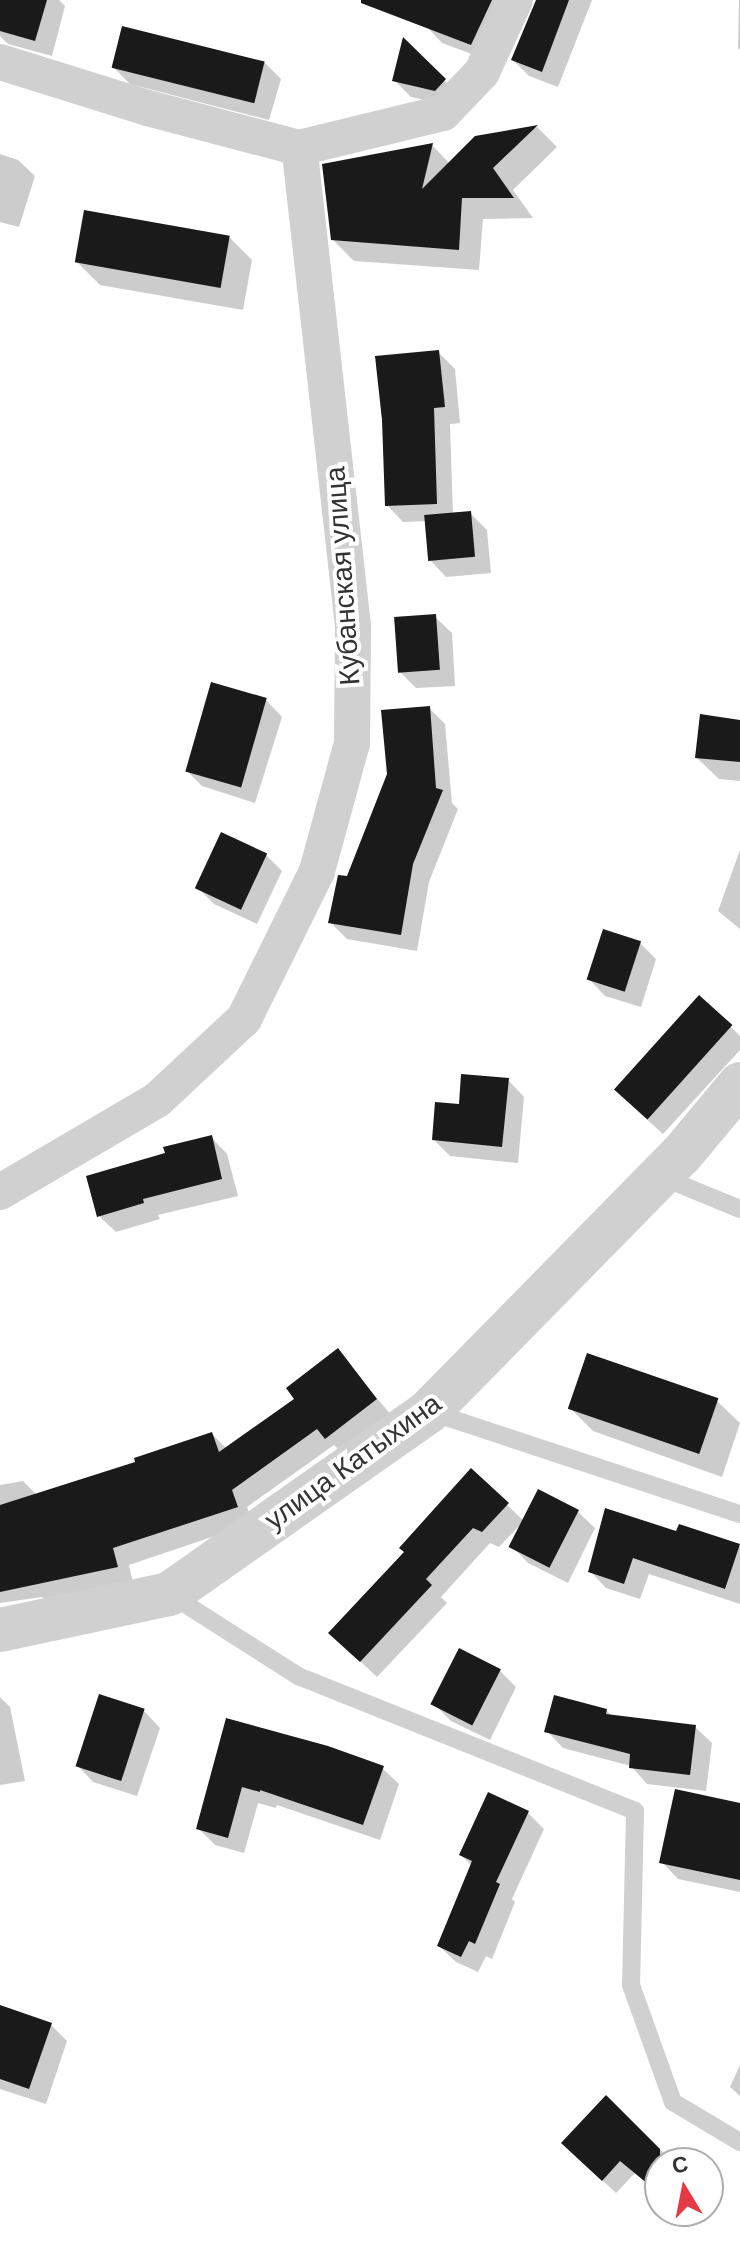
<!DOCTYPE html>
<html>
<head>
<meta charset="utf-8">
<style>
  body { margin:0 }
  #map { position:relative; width:740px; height:2243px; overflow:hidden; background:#fff; font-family:Arial,sans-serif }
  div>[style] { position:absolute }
  .shadow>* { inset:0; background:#0003 }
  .building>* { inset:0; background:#1a1a1a; transform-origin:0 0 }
  .service>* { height:18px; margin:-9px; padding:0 9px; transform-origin:9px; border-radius:9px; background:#d0d0d0 }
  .minor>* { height:36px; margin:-18px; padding:0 18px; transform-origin:18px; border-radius:18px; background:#d0d0d0 }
  .tertiary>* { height:44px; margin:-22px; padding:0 22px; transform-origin:22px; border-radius:22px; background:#d0d0d0 }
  span { translate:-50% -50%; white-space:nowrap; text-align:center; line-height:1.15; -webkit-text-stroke:8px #fff; paint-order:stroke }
  .street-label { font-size:28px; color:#333 }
  .north { position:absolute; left:644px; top:2147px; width:80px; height:80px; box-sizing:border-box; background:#fff; border:2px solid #adadad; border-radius:50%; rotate:350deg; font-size:22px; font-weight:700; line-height:32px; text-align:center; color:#333 }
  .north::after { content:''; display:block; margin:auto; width:28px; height:36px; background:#e63946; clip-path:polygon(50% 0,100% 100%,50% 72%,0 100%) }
</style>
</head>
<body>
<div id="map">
  <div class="shadow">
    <div style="clip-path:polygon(0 0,59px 0,65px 6px,52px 56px,8px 44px,0 36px)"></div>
    <div style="clip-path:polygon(431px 0,522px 0,488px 60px,442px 43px,426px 26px)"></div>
    <div style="clip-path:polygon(538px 0,592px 0,558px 87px,529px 76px,513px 60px)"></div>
    <div style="clip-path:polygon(739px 0,740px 0,740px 50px,738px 48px)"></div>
    <div style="clip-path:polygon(404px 41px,461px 97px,452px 106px,411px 97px,394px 80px)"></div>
    <div style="clip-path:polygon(264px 62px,281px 79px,269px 120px,130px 84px,113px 67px)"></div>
    <div style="clip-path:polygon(537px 127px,557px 147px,513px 190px,533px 218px,483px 219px,479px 270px,354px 261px,332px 239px,432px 145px,450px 164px,476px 138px)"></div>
    <div style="clip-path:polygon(0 154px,18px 160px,35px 176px,19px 227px,0 222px)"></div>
    <div style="clip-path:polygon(230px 238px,252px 260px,243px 310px,100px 285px,77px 262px)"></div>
    <div style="clip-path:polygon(438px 352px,455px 369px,460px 423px,450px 424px,453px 515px,470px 513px,487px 530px,491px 573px,446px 577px,430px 560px,426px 521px,403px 522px,387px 505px)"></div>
    <div style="clip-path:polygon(435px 617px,452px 633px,455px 686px,416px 688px,400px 672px)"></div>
    <div style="clip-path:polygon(266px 700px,282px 717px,255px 803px,202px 786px,186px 770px)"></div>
    <div style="clip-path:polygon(429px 708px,445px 724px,452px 803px,458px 809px,429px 882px,417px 951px,347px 939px,330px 922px)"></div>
    <div style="clip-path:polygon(740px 722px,740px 781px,719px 779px,697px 758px)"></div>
    <div style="clip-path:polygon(740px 850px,740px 929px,718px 911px)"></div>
    <div style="clip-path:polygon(266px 855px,282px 871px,257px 924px,214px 904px,198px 888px)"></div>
    <div style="clip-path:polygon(640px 943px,656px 959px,641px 1007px,605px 996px,589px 979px)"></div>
    <div style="clip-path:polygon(730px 1026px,740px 1036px,740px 1050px,663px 1134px,632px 1106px)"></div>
    <div style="clip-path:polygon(508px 1080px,524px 1097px,518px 1163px,450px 1156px,434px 1140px,461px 1106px)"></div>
    <div style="clip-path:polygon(211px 1137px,227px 1154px,238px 1196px,158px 1215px,160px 1219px,116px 1232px,99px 1216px,167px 1154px)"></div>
    <div style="clip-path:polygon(337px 1351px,392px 1416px,343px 1454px,334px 1445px,247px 1507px,253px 1523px,129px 1565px,133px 1583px,46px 1601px,42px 1597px,0 1603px,0 1485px,23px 1481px,37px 1495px,137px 1463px,212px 1434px,227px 1449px,297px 1399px)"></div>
    <div style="clip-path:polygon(717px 1401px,740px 1423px,722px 1477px,593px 1431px,570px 1408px)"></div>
    <div style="clip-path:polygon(471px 1471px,524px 1521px,539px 1491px,578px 1512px,595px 1528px,568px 1583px,528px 1563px,512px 1546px,522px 1523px,499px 1547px,490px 1543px,441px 1597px,447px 1603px,377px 1677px,347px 1649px,406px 1552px)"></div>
    <div style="clip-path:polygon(680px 1526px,740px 1546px,740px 1604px,649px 1574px,640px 1599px,606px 1588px,590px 1571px,677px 1534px)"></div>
    <div style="clip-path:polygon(500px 1671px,516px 1687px,490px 1740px,451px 1721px,434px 1704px)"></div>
    <div style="clip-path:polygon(0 1697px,10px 1707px,25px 1781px,0 1785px)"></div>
    <div style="clip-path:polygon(606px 1710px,612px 1716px,695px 1727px,712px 1743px,706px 1791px,647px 1784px,631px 1766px,563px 1748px,547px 1731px)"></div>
    <div style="clip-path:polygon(144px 1711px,160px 1728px,137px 1796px,93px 1782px,77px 1765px)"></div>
    <div style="clip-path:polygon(228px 1721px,382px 1768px,399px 1784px,380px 1840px,277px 1805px,276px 1808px,258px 1803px,244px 1853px,215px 1845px,198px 1828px)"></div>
    <div style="clip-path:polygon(740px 1805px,740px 1892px,678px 1879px,662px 1862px)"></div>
    <div style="clip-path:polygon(528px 1813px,544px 1829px,512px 1899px,515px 1902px,492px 1959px,486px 1956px,478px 1972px,456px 1962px,439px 1946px,472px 1866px,461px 1855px)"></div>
    <div style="clip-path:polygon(0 2016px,50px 2024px,67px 2041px,46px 2104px,0 2089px)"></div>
    <div style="clip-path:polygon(740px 2065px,740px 2096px,730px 2087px)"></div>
    <div style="clip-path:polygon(606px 2097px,674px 2163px,660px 2163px,660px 2194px,635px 2173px,616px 2193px,577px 2157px)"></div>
  </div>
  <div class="building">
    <div style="clip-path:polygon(0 0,47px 0,35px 41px,0 31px)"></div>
    <div style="clip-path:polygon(361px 0,492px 0,471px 45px,361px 3px)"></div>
    <div style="clip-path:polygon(536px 0,569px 0,542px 72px,511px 60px)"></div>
    <div style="left:122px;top:26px;width:147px;height:43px;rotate:14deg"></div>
    <div style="clip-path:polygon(403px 37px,446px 79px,435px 91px,392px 81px)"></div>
    <div style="clip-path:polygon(538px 125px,493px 168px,514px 198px,462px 198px,459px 250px,331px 240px,322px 164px,433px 143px,422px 189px,475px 136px)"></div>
    <div style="left:84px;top:210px;width:148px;height:53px;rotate:10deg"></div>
    <div style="clip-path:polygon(439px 350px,445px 407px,434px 408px,437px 504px,385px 506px,382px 420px,375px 356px)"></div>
    <div style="left:471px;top:511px;width:46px;height:47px;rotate:85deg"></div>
    <div style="left:436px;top:614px;width:56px;height:42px;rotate:86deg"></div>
    <div style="left:211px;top:682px;width:58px;height:93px;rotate:16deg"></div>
    <div style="clip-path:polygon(430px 706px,436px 788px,443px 790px,413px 864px,401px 935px,328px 923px,338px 875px,347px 876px,387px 774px,381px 710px)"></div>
    <div style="clip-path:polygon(700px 714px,740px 720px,740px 762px,695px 758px)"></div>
    <div style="left:221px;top:832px;width:51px;height:62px;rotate:25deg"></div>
    <div style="left:603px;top:929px;width:40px;height:53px;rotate:18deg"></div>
    <div style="left:699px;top:995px;width:45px;height:127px;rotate:42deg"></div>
    <div style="clip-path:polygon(461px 1074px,509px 1078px,502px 1147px,432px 1140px,435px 1102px,459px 1104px)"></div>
    <div style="clip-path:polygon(212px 1135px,222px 1179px,143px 1199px,144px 1203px,97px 1217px,86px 1176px,165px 1153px,163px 1147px)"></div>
    <div style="clip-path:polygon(338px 1348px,377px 1399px,325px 1439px,317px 1429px,232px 1490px,238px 1507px,113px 1548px,118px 1567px,0 1592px,0 1505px,135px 1462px,134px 1458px,212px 1432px,219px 1452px,294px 1399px,286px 1388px)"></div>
    <div style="left:587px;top:1353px;width:139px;height:59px;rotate:19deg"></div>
    <div style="clip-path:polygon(471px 1468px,509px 1503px,482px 1532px,473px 1528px,426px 1579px,432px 1585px,360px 1662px,328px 1633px,404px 1552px,399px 1548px)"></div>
    <div style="left:538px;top:1489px;width:46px;height:65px;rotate:27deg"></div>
    <div style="clip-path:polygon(605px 1508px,676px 1531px,679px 1524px,740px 1544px,725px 1589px,633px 1558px,624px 1584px,588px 1572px)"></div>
    <div style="left:459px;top:1648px;width:47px;height:63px;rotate:27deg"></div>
    <div style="left:99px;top:1694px;width:48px;height:76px;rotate:18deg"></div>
    <div style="clip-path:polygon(554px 1695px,607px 1709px,606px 1714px,696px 1725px,690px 1775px,629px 1768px,630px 1754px,544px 1732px)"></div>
    <div style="clip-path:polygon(226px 1718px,328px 1746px,384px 1766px,363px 1825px,260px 1790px,260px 1792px,242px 1787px,228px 1838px,196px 1829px)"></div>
    <div style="clip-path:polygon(675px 1789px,740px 1803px,740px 1880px,659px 1863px)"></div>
    <div style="clip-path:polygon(488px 1792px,529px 1811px,496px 1882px,500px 1884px,475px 1944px,469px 1941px,461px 1957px,437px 1946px,472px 1861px,459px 1855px)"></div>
    <div style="clip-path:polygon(0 2005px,52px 2023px,29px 2089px,0 2079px)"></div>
    <div style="clip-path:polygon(606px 2095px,660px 2149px,660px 2194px,620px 2161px,602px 2181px,561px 2143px)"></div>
  </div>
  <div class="service">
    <div style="left:662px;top:1177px;width:84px;rotate:22.3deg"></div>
    <div style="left:431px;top:1412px;width:325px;rotate:18.3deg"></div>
    <div style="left:171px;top:1595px;width:151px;rotate:32.5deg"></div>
    <div style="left:298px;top:1676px;width:363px;rotate:21.8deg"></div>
    <div style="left:635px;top:1811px;width:174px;rotate:91.3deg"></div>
    <div style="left:631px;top:1985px;width:124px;rotate:70.3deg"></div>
    <div style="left:673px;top:2102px;width:78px;rotate:30.8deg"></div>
  </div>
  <div class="minor">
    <div style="left:0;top:62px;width:155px;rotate:17.3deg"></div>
    <div style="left:148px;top:108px;width:156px;rotate:14.8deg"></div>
    <div style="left:299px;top:148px;width:148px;rotate:-13.7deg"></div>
    <div style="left:443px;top:113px;width:57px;rotate:-46.4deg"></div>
    <div style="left:482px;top:72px;width:79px;rotate:-65.4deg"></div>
    <div style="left:0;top:1192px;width:182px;rotate:-30.4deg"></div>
    <div style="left:157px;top:1100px;width:119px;rotate:-43deg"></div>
    <div style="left:244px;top:1019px;width:165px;rotate:-63.7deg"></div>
    <div style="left:317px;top:871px;width:133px;rotate:-74.7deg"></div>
    <div style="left:352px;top:743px;width:117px;rotate:-89.5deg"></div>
    <div style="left:353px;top:626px;width:481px;rotate:-96.4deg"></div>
  </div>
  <div class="tertiary">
    <div style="left:0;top:1630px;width:173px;rotate:-12deg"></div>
    <div style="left:169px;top:1594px;width:318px;rotate:-35.1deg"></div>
    <div style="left:429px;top:1411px;width:359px;rotate:-45.5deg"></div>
    <div style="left:681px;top:1155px;width:92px;rotate:-50.3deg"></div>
  </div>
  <div class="street-label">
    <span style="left:343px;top:576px;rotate:-94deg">Кубанская улица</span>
    <span style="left:353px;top:1462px;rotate:-36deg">улица Катыхина</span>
  </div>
  <div class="north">С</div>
</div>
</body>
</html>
